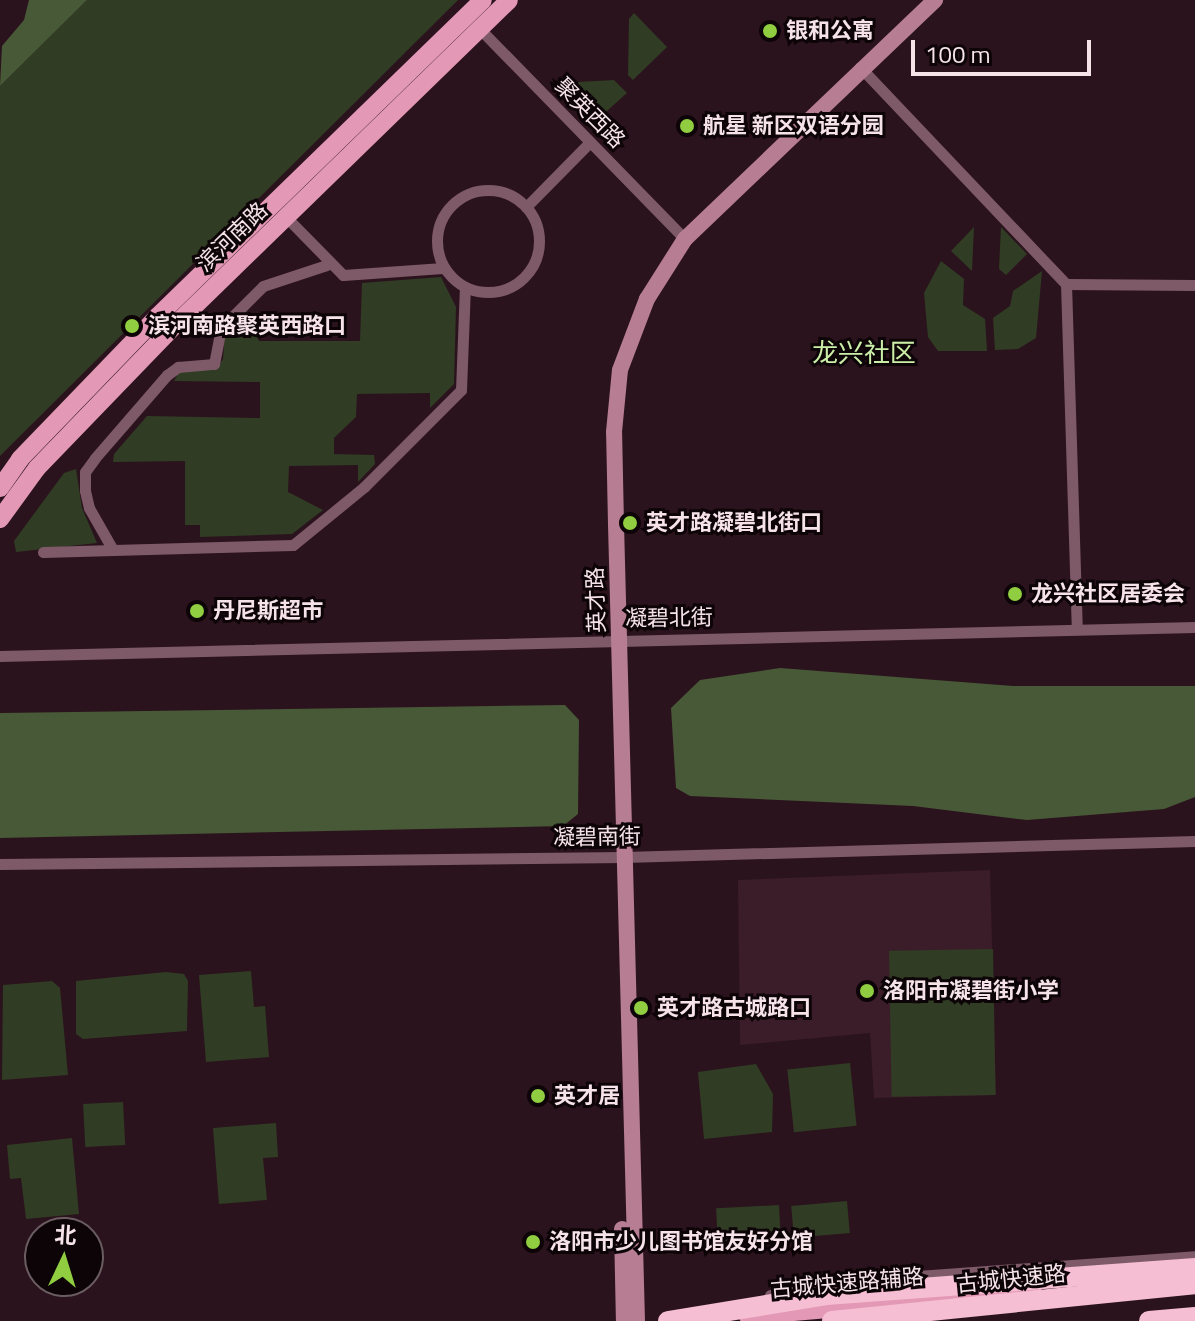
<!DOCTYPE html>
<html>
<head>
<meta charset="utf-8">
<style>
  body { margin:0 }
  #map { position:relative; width:1195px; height:1321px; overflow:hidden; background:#2b131d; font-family:"Titillium Web","Noto Sans SC",sans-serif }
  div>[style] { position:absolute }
  .built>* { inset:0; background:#3b1d2a }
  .green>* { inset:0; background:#303c24; transform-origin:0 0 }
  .water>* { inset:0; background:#485938 }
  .street>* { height:11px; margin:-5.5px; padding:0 5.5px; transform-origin:5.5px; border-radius:5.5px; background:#7e5a68 }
  .street>.ring { margin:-5.5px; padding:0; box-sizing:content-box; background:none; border:11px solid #7e5a68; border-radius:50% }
  .secondary>* { height:16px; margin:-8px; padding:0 8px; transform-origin:8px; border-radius:8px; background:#b77d93 }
  .primary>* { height:18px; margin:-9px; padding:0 9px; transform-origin:9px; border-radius:9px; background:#e398b5 }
  .highway>* { height:20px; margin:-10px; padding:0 10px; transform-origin:10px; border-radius:10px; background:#f6bed2 }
  .dots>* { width:22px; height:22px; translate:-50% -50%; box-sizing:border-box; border:4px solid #0d0407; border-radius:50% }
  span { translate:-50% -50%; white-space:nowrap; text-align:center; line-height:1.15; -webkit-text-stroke:6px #0d0407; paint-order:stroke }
  .poi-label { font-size:22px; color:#f5e3e9; font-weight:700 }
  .left { translate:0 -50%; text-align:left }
  .street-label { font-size:22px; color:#f5e3e9 }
  .quarter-label { font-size:26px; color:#cbefa8 }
  .north { position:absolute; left:24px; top:1217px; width:80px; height:80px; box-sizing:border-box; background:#0d0407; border:2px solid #6a5d61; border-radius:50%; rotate:4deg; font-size:22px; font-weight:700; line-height:32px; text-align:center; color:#f5e3e9 }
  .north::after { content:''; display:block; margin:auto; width:28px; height:36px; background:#90cd40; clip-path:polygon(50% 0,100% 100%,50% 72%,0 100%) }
  .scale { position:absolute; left:911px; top:40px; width:180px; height:36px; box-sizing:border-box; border:4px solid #f5e3e9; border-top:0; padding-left:10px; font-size:24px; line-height:28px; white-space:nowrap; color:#f5e3e9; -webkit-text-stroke:6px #0d0407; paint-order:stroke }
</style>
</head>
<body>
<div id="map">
  <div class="built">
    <div style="clip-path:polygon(990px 870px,996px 1095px,874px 1098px,870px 1033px,740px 1045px,738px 880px)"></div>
  </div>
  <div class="green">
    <div style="clip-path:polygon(87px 0,458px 0,0 456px,0 86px)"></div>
    <div style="clip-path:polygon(634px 13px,667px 47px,633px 80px,628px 75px,629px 19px)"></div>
    <div style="clip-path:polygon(614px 80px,627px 93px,599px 118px,559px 83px)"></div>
    <div style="clip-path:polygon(974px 227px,972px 271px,951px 251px)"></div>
    <div style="clip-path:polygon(1001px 227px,1027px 254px,1006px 275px,999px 269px)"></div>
    <div style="clip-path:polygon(941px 261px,964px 279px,963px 305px,985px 319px,987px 351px,938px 351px,928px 337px,924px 293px)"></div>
    <div style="clip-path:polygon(1042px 271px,1036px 338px,1018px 349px,995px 350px,993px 318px,1010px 306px,1013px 291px)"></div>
    <div style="clip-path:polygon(441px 277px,456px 307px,454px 384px,430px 408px,430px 393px,357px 394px,356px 417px,334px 438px,334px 454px,374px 455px,375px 464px,358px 482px,358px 465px,289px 466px,288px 492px,323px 510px,292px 534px,200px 537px,200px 525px,185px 525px,185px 461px,113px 462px,114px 454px,147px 416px,260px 418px,260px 382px,174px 381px,179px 372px,217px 368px,223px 359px,225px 334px,247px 311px,259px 341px,360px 341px,362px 283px)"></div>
    <div style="clip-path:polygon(76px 469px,82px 508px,97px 543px,16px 552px,14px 541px,64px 473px)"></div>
    <div style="left:993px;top:949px;width:146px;height:104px;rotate:89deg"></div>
    <div style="clip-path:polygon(251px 971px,254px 1007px,265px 1006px,269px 1057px,206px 1062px,199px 975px)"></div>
    <div style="clip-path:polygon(166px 972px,184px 974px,188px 981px,187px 1031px,83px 1039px,76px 1034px,76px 981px)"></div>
    <div style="clip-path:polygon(52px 981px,60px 988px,68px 1075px,2px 1080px,3px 985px)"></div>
    <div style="left:850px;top:1063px;width:63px;height:63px;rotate:84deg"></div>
    <div style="clip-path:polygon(756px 1064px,773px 1094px,772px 1132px,704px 1139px,698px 1072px)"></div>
    <div style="left:123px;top:1102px;width:43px;height:40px;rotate:87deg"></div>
    <div style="clip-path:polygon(276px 1123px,278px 1157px,263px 1158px,267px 1200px,219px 1204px,213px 1128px)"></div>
    <div style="clip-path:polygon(72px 1138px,79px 1214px,26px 1219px,21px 1178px,10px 1179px,7px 1145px)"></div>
    <div style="left:847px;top:1201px;width:32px;height:56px;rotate:85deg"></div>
    <div style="left:779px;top:1205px;width:33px;height:63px;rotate:87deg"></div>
  </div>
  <div class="water">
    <div style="clip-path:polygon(29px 0,87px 0,0 86px,2px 46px,24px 20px)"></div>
    <div style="clip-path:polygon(780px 668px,1013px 686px,1195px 686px,1195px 797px,1164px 809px,1027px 820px,913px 806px,690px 796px,676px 788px,671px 708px,700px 680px)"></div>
    <div style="clip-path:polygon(565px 705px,579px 720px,578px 814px,563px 826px,0 838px,0 713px)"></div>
  </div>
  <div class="street">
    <div style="left:478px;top:27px;width:296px;rotate:45.7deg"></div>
    <div style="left:860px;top:67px;width:299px;rotate:46.5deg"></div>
    <div style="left:1066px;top:284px;width:129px;rotate:0.4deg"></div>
    <div class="ring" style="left:437px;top:190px;width:91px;height:91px"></div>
    <div style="left:526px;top:207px;width:91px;rotate:-45.4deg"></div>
    <div style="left:287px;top:218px;width:80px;rotate:45.5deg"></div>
    <div style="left:343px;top:275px;width:100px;rotate:-4deg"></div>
    <div style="left:1066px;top:284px;width:345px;rotate:88.2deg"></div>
    <div style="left:113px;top:550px;width:48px;rotate:-119.7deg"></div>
    <div style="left:89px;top:508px;width:18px;rotate:-103deg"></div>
    <div style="left:85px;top:490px;width:18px;rotate:-90deg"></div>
    <div style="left:85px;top:472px;width:17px;rotate:-54deg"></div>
    <div style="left:95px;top:458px;width:110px;rotate:-49.1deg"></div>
    <div style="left:167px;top:375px;width:14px;rotate:-36deg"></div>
    <div style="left:178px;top:367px;width:36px;rotate:-5deg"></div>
    <div style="left:214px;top:364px;width:37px;rotate:-79deg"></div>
    <div style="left:221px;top:328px;width:59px;rotate:-45deg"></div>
    <div style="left:263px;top:286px;width:67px;rotate:-18.2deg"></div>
    <div style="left:43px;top:552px;width:250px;rotate:-1.6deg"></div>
    <div style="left:293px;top:545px;width:92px;rotate:-39.2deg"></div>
    <div style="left:364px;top:487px;width:137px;rotate:-45deg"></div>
    <div style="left:461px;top:390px;width:103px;rotate:-87.8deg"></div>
    <div style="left:0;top:656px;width:1195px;rotate:-1.39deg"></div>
    <div style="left:0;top:864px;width:624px;rotate:-0.64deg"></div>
    <div style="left:624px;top:857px;width:571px;rotate:-1.61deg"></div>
    <div style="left:770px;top:1295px;width:51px;rotate:-13.5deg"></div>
    <div style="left:820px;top:1283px;width:376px;rotate:-4.1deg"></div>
  </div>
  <div class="secondary">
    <div style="left:622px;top:1229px;width:92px;rotate:88.8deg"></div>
    <div style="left:637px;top:1321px;width:797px;rotate:-91.51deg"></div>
    <div style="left:616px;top:524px;width:92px;rotate:-91.2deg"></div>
    <div style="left:614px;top:432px;width:62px;rotate:-84.5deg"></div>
    <div style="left:620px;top:370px;width:76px;rotate:-69.2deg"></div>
    <div style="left:647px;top:299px;width:71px;rotate:-57.7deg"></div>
    <div style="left:685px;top:239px;width:346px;rotate:-43.7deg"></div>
  </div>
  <div class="primary">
    <div style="left:0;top:488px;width:35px;rotate:-55deg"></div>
    <div style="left:20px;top:459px;width:199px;rotate:-46deg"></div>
    <div style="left:158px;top:316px;width:453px;rotate:-44.2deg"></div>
    <div style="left:0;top:519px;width:63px;rotate:-54deg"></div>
    <div style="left:37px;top:468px;width:197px;rotate:-46deg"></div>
    <div style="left:174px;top:326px;width:467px;rotate:-44.2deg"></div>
    <div style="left:748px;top:1316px;width:286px;rotate:-5deg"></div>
  </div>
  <div class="highway">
    <div style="left:668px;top:1321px;width:160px;rotate:-9.3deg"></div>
    <div style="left:826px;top:1295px;width:370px;rotate:-4.2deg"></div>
    <div style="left:832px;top:1321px;width:365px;rotate:-5.8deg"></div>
    <div style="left:1149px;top:1321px;width:46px;rotate:-5deg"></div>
  </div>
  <div class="dots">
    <div style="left:770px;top:31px;background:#90cd40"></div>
    <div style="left:687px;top:126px;background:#90cd40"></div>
    <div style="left:132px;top:326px;background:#90cd40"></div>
    <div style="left:630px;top:523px;background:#90cd40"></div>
    <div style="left:1015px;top:594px;background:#90cd40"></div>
    <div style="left:197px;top:611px;background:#90cd40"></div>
    <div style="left:867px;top:991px;background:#90cd40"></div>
    <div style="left:641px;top:1008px;background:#90cd40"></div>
    <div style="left:538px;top:1096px;background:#90cd40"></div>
    <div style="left:533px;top:1242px;background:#90cd40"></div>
  </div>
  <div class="poi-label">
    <span class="left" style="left:786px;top:31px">银和公寓</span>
    <span class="left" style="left:703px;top:126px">航星 新区双语分园</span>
    <span class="left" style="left:148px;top:326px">滨河南路聚英西路口</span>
    <span class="left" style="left:646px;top:523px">英才路凝碧北街口</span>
    <span class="left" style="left:1031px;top:594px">龙兴社区居委会</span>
    <span class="left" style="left:213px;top:611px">丹尼斯超市</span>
    <span class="left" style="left:883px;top:991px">洛阳市凝碧街小学</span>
    <span class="left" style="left:657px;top:1008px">英才路古城路口</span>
    <span class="left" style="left:554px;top:1096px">英才居</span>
    <span class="left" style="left:549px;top:1242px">洛阳市少儿图书馆友好分馆</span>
  </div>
  <div class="street-label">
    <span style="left:590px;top:113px;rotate:45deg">聚英西路</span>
    <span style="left:232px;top:237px;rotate:-44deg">滨河南路</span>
    <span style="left:596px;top:600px;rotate:-92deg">英才路</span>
    <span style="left:669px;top:618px;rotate:-1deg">凝碧北街</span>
    <span style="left:597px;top:837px;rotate:-1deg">凝碧南街</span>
    <span style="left:1011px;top:1279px;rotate:-6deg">古城快速路</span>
    <span style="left:847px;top:1283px;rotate:-5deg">古城快速路辅路</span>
  </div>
  <div class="quarter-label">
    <span style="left:864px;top:353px">龙兴社区</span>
  </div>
  <div class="north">北</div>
  <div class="scale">100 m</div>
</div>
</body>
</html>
